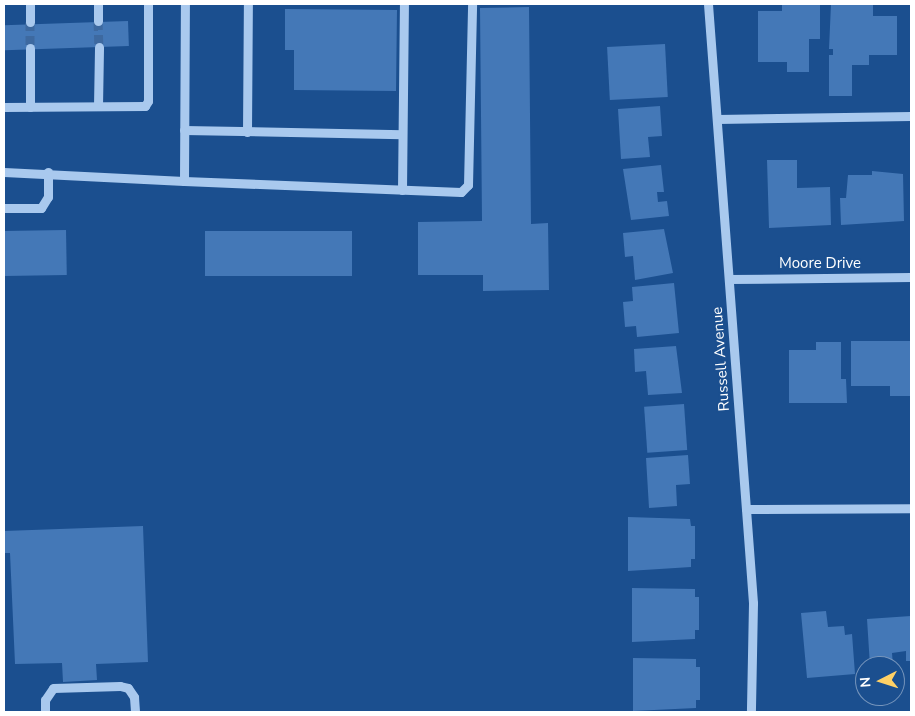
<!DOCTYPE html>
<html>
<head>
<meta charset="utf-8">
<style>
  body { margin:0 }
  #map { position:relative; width:915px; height:716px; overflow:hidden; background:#1b4f8f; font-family:"Nunito Sans",sans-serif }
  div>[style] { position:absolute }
  .building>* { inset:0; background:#4478b7; transform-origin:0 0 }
  .minor-tunnel>* { height:9px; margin-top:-4.5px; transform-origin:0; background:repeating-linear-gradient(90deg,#3d69a0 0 9px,transparent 0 13.5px) }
  .minor>* { height:9px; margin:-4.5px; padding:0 4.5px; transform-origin:4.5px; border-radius:4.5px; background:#a9c9ee }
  span { translate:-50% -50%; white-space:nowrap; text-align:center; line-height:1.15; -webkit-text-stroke:4px #1b4f8f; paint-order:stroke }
  .street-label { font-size:15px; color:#fff }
  .frame { position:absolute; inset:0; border:5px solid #fff; pointer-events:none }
  .north { position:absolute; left:855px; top:656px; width:50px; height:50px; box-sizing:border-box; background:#1b4f8f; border:1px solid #7695bc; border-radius:50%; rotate:265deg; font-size:14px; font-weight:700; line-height:20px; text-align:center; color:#fff }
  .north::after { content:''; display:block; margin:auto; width:18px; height:22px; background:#ffd166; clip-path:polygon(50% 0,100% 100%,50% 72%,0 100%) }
</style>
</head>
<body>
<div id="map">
  <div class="building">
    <div style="clip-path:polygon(820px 4px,820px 39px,809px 39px,809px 72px,787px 72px,787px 62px,758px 62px,758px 11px,782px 11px,782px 5px)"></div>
    <div style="clip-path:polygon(831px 4px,873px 4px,873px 16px,897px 16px,897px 55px,869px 55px,869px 65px,852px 65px,852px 96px,829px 96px,829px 55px,833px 55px,833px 49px,829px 49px)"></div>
    <div style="clip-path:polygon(529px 7px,531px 224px,548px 223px,549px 290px,483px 291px,483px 275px,418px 275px,418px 222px,482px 221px,480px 8px)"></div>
    <div style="clip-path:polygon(285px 9px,397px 10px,396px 91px,294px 90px,294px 50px,285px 50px)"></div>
    <div style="left:128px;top:21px;width:25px;height:124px;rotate:88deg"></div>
    <div style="left:665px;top:44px;width:53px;height:58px;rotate:87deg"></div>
    <div style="clip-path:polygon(660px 106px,662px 136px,648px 137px,650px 157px,621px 159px,618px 109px)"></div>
    <div style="clip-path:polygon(767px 160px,797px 160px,797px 188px,830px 187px,831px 225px,769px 228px)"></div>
    <div style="clip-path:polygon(661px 165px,664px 192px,657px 192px,658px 202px,667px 201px,669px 216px,631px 220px,623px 169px)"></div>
    <div style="clip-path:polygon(872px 171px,903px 174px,904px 221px,841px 225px,840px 198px,846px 198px,848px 175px,872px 175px)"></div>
    <div style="clip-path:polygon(664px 229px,673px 273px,635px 280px,633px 256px,625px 257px,623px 233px)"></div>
    <div style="left:66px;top:230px;width:45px;height:62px;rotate:89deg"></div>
    <div style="left:352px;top:231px;width:45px;height:147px;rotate:90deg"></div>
    <div style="clip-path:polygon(674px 283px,679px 333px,637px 337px,636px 326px,625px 327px,623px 302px,633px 301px,632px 287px)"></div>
    <div style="clip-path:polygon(851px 341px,911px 341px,911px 396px,890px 396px,890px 386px,851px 386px)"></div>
    <div style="clip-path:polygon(816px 342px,841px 342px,841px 379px,846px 379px,847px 403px,789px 403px,789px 350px,816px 350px)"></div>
    <div style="clip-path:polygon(676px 346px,682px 393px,648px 395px,646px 371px,635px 372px,634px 349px)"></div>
    <div style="left:684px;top:404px;width:46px;height:40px;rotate:86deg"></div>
    <div style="clip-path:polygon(688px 455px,690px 484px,676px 485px,677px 506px,649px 508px,646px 458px)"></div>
    <div style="clip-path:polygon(628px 517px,690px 519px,691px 526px,695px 526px,695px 559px,691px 559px,691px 567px,628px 571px)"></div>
    <div style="clip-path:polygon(143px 526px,148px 662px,96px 664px,97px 680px,63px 682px,62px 663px,15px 664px,10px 553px,4px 553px,4px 531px)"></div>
    <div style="clip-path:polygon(632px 588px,695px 589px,695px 597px,699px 597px,699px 630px,695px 630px,695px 639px,632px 642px)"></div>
    <div style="clip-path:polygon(826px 611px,828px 627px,844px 626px,845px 635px,852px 634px,855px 674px,807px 678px,801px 613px)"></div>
    <div style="clip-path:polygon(911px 616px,911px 661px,906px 661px,906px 651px,892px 653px,893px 666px,870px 666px,867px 619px)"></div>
    <div style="clip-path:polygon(633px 658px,696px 659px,696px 667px,700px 667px,700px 700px,696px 700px,696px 708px,633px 711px)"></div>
  </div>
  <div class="minor-tunnel">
    <div style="left:98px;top:21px;width:26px;rotate:88deg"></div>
    <div style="left:30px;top:22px;width:26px;rotate:90deg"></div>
  </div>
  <div class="minor">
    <div style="left:30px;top:4px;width:18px;rotate:90deg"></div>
    <div style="left:98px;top:4px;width:17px;rotate:90deg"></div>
    <div style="left:708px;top:4px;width:601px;rotate:85.7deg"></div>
    <div style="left:753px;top:603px;width:109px;rotate:91.1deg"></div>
    <div style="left:30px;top:48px;width:59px;rotate:90deg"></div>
    <div style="left:98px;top:106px;width:59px;rotate:-89deg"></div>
    <div style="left:4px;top:107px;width:141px;rotate:-0.4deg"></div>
    <div style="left:145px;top:106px;width:6px;rotate:-59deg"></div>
    <div style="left:148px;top:101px;width:97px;rotate:-90deg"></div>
    <div style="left:717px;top:119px;width:194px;rotate:-0.9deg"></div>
    <div style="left:184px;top:130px;width:218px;rotate:1.1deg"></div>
    <div style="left:247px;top:132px;width:128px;rotate:-89.6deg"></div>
    <div style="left:4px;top:172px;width:180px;rotate:2.9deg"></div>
    <div style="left:184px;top:181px;width:177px;rotate:-89.7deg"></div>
    <div style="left:184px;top:181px;width:277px;rotate:2.3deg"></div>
    <div style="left:461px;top:192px;width:10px;rotate:-45deg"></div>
    <div style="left:468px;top:185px;width:181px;rotate:-88.7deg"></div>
    <div style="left:402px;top:190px;width:186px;rotate:-89.4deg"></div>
    <div style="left:4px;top:208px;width:37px"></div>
    <div style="left:41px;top:208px;width:13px;rotate:-58deg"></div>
    <div style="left:48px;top:197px;width:25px;rotate:-90deg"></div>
    <div style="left:729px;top:279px;width:182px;rotate:-0.6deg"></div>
    <div style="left:746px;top:509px;width:165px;rotate:-0.3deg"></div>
    <div style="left:45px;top:712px;width:12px;rotate:-90deg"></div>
    <div style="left:45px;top:700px;width:14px;rotate:-56deg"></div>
    <div style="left:53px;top:688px;width:67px;rotate:-1.7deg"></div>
    <div style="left:120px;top:686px;width:8px;rotate:14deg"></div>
    <div style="left:128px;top:688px;width:11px;rotate:56deg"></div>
    <div style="left:134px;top:697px;width:15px;rotate:86deg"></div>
  </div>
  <div class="street-label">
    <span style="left:820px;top:264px">Moore Drive</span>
    <span style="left:721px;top:359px;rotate:-94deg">Russell Avenue</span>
  </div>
  <div class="frame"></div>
  <div class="north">N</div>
</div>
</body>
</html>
